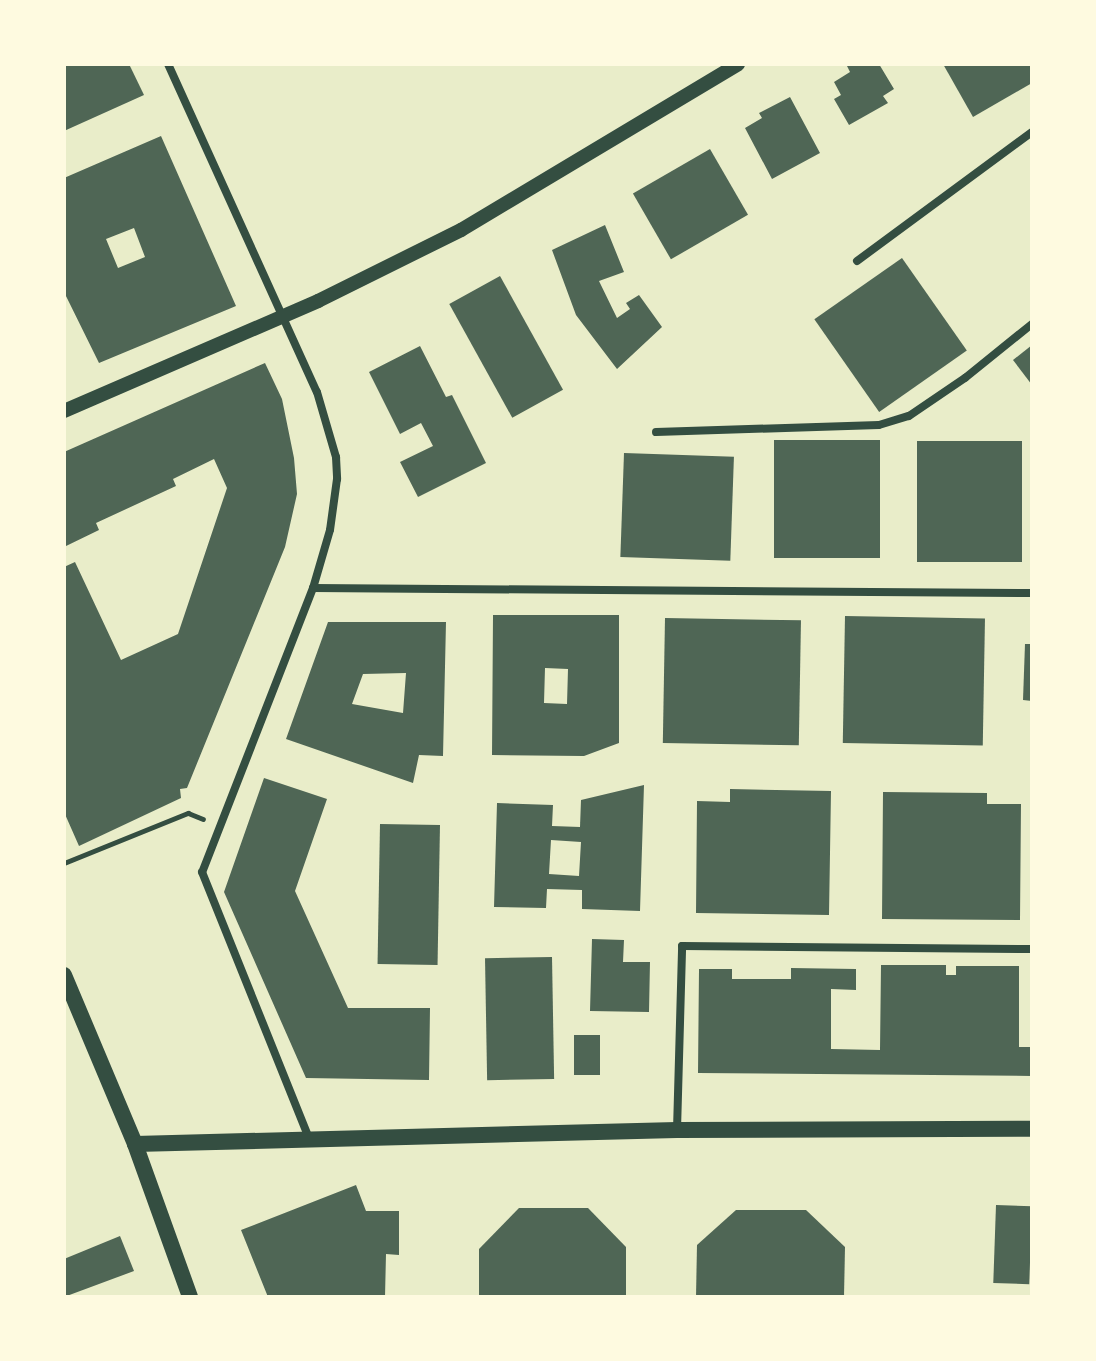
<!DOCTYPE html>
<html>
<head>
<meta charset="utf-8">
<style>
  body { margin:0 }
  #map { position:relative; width:1096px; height:1361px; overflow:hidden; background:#e9edc9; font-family:"PT Serif",serif }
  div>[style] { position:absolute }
  .building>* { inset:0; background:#4f6655; transform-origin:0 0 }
  .path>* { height:5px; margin:-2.5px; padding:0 2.5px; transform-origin:2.5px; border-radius:2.5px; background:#344e41 }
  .minor>* { height:8px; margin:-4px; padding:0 4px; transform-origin:4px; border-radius:4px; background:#344e41 }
  .tertiary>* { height:14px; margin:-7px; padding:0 7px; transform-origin:7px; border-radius:7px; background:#344e41 }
  .secondary>* { height:16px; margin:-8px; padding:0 8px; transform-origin:8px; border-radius:8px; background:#344e41 }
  span { translate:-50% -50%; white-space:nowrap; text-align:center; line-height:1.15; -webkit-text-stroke:8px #fefae0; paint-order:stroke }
  .frame { position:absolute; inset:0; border:66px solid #fefae0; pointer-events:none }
</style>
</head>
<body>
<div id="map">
  <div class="building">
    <div style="clip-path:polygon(64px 64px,129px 64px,144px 95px,64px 131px)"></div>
    <div style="clip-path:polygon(846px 64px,879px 64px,894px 89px,883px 96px,888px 103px,849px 125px,834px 99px,841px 95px,834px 82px,850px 72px)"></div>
    <div style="clip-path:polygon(943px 64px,1031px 64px,1032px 83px,973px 117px)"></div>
    <div style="clip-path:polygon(790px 97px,820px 153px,772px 179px,745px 128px,762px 118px,759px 113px)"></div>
    <div style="clip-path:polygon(evenodd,161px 136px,236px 306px,99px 363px,64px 292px,64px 178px,161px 136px,134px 228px,145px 257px,118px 268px,106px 239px,134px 228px)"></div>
    <div style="left:710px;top:149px;width:76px;height:89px;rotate:60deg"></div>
    <div style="clip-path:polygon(605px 225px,624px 272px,599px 281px,617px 318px,630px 309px,626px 303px,639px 295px,662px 327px,617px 369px,576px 315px,552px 250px)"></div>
    <div style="left:902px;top:258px;width:113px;height:107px;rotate:55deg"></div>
    <div style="left:500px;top:276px;width:130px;height:58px;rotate:61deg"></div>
    <div style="clip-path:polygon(1032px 345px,1032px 385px,1013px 360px)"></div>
    <div style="clip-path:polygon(420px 346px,446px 397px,452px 395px,486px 463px,418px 497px,400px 462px,433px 446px,421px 423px,400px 434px,369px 372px)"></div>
    <div style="clip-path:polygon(265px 363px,282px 399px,294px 458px,297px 494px,285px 547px,187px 788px,180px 789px,181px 798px,79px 846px,64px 812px,64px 567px,75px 562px,121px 660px,178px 634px,227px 488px,214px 459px,173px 479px,176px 486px,96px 523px,99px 530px,64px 547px,64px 452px)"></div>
    <div style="left:774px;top:440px;width:106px;height:118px"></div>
    <div style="left:1022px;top:441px;width:121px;height:105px;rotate:90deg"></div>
    <div style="left:624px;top:453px;width:110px;height:104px;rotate:2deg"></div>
    <div style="clip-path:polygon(evenodd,493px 615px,619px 615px,619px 743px,584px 756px,492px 755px,493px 615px,545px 668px,568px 669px,567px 704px,544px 703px,545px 668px)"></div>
    <div style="left:845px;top:616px;width:140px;height:127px;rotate:1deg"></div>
    <div style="left:665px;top:618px;width:136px;height:125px;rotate:1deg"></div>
    <div style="clip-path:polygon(evenodd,328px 622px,446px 622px,443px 756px,419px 755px,413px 783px,286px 739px,328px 622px,406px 673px,403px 713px,352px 704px,363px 674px,406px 673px)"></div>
    <div style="clip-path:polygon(1025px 644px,1032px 644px,1032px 701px,1023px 700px)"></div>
    <div style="clip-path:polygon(264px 778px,327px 799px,295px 891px,348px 1008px,430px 1008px,429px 1080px,306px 1078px,224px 892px)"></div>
    <div style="clip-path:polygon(evenodd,644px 785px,640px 911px,582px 909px,582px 890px,547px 889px,546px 908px,494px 907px,497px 803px,553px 805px,552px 826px,580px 827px,581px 800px,644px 785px,551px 840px,581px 842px,579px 876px,549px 874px,551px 840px)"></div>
    <div style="clip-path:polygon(730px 789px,831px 791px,829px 915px,696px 913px,697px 801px,730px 802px)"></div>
    <div style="clip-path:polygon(883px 792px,987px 793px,987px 804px,1021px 804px,1020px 920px,882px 919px)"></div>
    <div style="left:380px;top:824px;width:60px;height:140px;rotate:1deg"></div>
    <div style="clip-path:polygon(592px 939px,624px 940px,623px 962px,650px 962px,649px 1012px,590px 1011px)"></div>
    <div style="left:552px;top:957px;width:122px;height:67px;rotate:89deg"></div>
    <div style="clip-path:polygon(881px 965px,946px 965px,946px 975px,956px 975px,956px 966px,1019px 966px,1019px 1047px,1032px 1047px,1032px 1076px,698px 1073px,699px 969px,732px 969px,732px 979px,791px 979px,791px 968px,856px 969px,856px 990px,831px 989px,831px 1049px,880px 1050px)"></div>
    <div style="left:574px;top:1035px;width:26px;height:40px"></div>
    <div style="clip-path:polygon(356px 1185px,366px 1211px,399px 1211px,399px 1255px,386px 1254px,385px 1297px,268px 1297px,241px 1230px)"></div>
    <div style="left:996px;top:1205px;width:36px;height:78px;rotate:2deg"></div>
    <div style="clip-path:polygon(519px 1208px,588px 1208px,626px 1247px,626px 1297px,479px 1297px,479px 1249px)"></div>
    <div style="clip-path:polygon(736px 1210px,806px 1210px,845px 1247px,844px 1297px,696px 1297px,697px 1245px)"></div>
    <div style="clip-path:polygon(120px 1236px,134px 1271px,64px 1297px,64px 1259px)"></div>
  </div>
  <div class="path">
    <div style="left:64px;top:863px;width:134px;rotate:-22deg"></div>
    <div style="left:188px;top:813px;width:16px;rotate:22deg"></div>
  </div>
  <div class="minor">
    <div style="left:168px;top:64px;width:360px;rotate:65.6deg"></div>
    <div style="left:317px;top:392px;width:68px;rotate:73.7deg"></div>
    <div style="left:336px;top:457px;width:22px;rotate:87deg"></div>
    <div style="left:337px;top:479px;width:51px;rotate:97.8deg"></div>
    <div style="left:330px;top:530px;width:60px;rotate:106.3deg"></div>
    <div style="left:313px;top:588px;width:305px;rotate:111.3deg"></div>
    <div style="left:202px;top:872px;width:289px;rotate:68.1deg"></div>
    <div style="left:857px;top:261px;width:217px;rotate:-36.4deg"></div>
    <div style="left:656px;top:432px;width:223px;rotate:-1.8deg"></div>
    <div style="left:879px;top:425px;width:31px;rotate:-17deg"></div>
    <div style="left:909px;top:416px;width:68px;rotate:-34.2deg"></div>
    <div style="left:965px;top:378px;width:86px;rotate:-38.9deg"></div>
    <div style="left:313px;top:588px;width:719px;rotate:0.4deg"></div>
    <div style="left:677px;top:1130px;width:184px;rotate:-88.4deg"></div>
    <div style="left:682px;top:946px;width:350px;rotate:0.5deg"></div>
  </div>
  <div class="tertiary">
    <div style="left:64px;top:411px;width:277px;rotate:-23.4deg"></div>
    <div style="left:318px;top:301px;width:160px;rotate:-26.4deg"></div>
    <div style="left:461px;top:230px;width:323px;rotate:-30.9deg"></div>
  </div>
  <div class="secondary">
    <div style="left:64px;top:975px;width:183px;rotate:67.2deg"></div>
    <div style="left:135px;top:1144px;width:163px;rotate:70.2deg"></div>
    <div style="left:135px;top:1144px;width:542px;rotate:-1.48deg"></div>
    <div style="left:677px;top:1130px;width:355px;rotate:-0.2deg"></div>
  </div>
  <div class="frame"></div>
</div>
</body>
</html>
